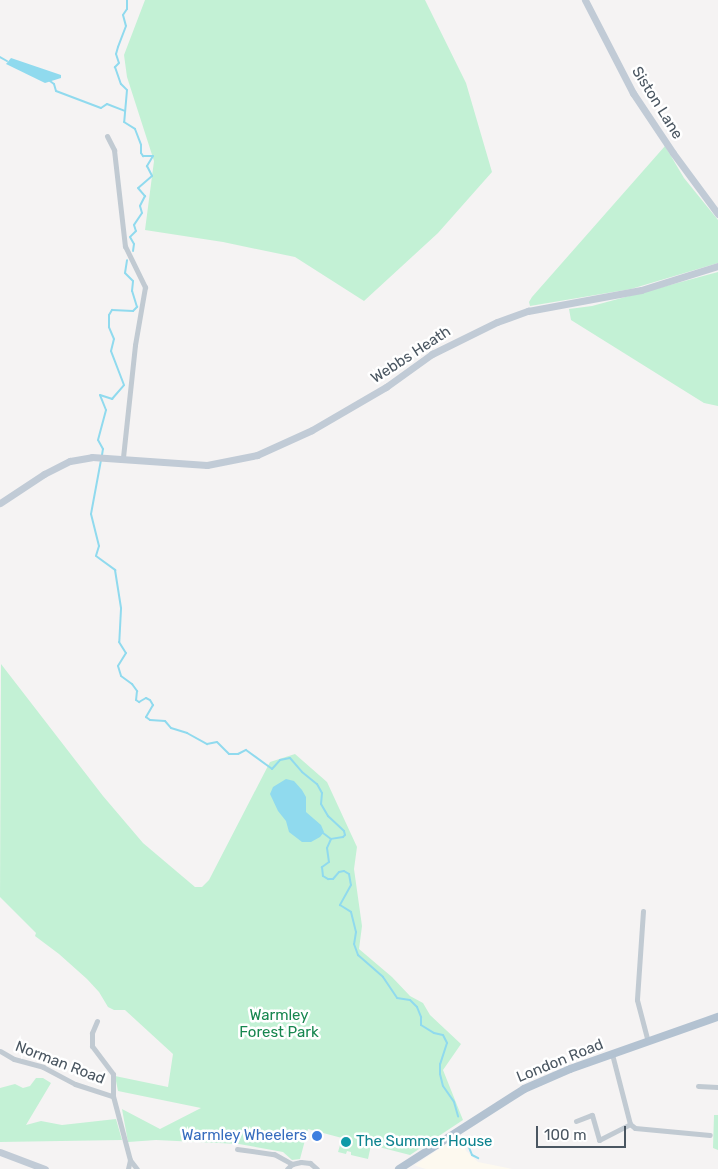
<!DOCTYPE html>
<html>
<head>
<meta charset="utf-8">
<style>
  body { margin:0 }
  #map { position:relative; width:718px; height:1169px; overflow:hidden; background:#f5f3f3; font-family:Rubik,sans-serif }
  div>[style] { position:absolute }
  .commercial>* { inset:0; background:#fdf9ef }
  .green>* { inset:0; background:#c3f1d5 }
  .water>* { inset:0; background:#90daee }
  .stream>* { height:2px; margin:-1px; padding:0 1px; transform-origin:1px; border-radius:1px; background:#90daee }
  .street>* { height:5px; margin:-2.5px; padding:0 2.5px; transform-origin:2.5px; border-radius:2.5px; background:#c1cad2 }
  .secondary>* { height:7px; margin:-3.5px; padding:0 3.5px; transform-origin:3.5px; border-radius:3.5px; background:#c1cbd6 }
  .primary>* { height:8px; margin:-4px; padding:0 4px; transform-origin:4px; border-radius:4px; background:#b3c2d1 }
  .dots>* { width:14px; height:14px; translate:-50% -50%; box-sizing:border-box; border:2px solid #fff; border-radius:50% }
  span { translate:-50% -50%; white-space:nowrap; text-align:center; line-height:1.15; -webkit-text-stroke:5px #fff; paint-order:stroke }
  .street-label { font-size:15px; color:#4a5661 }
  .park-label { font-size:15px; color:#17864f }
  .shop-label { font-size:15px; color:#366cbe }
  .right { translate:-100% -50%; text-align:right }
  .culture-label { font-size:15px; color:#0d838f }
  .left { translate:0 -50%; text-align:left }
  .scale { position:absolute; left:536px; top:1126px; width:90px; height:22px; box-sizing:border-box; border:2px solid #4a5661; border-top:0; padding-left:6px; font-size:15px; line-height:18px; white-space:nowrap; color:#4a5661; -webkit-text-stroke:4px #fff; paint-order:stroke }
</style>
</head>
<body>
<div id="map">
  <div class="commercial">
    <div style="clip-path:polygon(460px 1135px,466px 1151px,478px 1162px,512px 1169px,426px 1169px,416px 1166px,415px 1165px)"></div>
  </div>
  <div class="green">
    <div style="clip-path:polygon(145px 0,425px 0,466px 83px,492px 172px,438px 233px,364px 301px,295px 257px,223px 242px,145px 230px,154px 161px,127px 77px,124px 55px)"></div>
    <div style="clip-path:polygon(665px 146px,684px 178px,718px 220px,718px 263px,631px 289px,530px 306px,529px 302px,532px 297px)"></div>
    <div style="clip-path:polygon(718px 272px,718px 406px,704px 403px,571px 320px,569px 309px,592px 306px)"></div>
    <div style="clip-path:polygon(1px 664px,103px 796px,143px 843px,195px 887px,202px 887px,209px 880px,270px 762px,295px 754px,327px 782px,357px 847px,354px 869px,362px 926px,359px 949px,392px 977px,410px 996px,423px 1003px,430px 1015px,461px 1044px,443px 1070px,463px 1120px,410px 1155px,371px 1145px,368px 1159px,351px 1155px,351px 1152px,347px 1151px,346px 1154px,338px 1152px,342px 1138px,308px 1129px,300px 1159px,292px 1160px,283px 1152px,239px 1144px,156px 1140px,128px 1142px,122px 1109px,160px 1129px,201px 1108px,118px 1091px,115px 1076px,168px 1087px,173px 1054px,125px 1010px,114px 1010px,108px 1007px,99px 992px,87px 979px,59px 954px,35px 936px,36px 933px,0 897px)"></div>
    <div style="clip-path:polygon(36px 1078px,43px 1078px,51px 1083px,26px 1125px,41px 1121px,62px 1125px,116px 1119px,122px 1140px,0 1142px,0 1088px,15px 1084px,23px 1088px,30px 1086px)"></div>
    <div style="clip-path:polygon(714px 1115px,718px 1115px,718px 1150px,713px 1148px)"></div>
  </div>
  <div class="water">
    <div style="clip-path:polygon(11px 58px,61px 75px,61px 78px,45px 83px,6px 64px)"></div>
    <div style="clip-path:polygon(286px 779px,294px 781px,302px 790px,306px 797px,306px 812px,321px 825px,324px 832px,320px 837px,311px 842px,302px 842px,289px 832px,286px 821px,278px 811px,270px 794px,273px 787px)"></div>
  </div>
  <div class="stream">
    <div style="left:127px;top:0;width:9px;rotate:90deg"></div>
    <div style="left:127px;top:9px;width:7px;rotate:124deg"></div>
    <div style="left:123px;top:15px;width:11px;rotate:75deg"></div>
    <div style="left:126px;top:26px;width:22px;rotate:111deg"></div>
    <div style="left:118px;top:47px;width:7px;rotate:106deg"></div>
    <div style="left:116px;top:54px;width:9px;rotate:72deg"></div>
    <div style="left:119px;top:63px;width:6px;rotate:135deg"></div>
    <div style="left:115px;top:67px;width:18px;rotate:71deg"></div>
    <div style="left:121px;top:84px;width:8px;rotate:45deg"></div>
    <div style="left:127px;top:90px;width:32px;rotate:95deg"></div>
    <div style="left:124px;top:122px;width:13px;rotate:32deg"></div>
    <div style="left:135px;top:129px;width:17px;rotate:69deg"></div>
    <div style="left:141px;top:145px;width:8px;rotate:90deg"></div>
    <div style="left:141px;top:153px;width:4px;rotate:56deg"></div>
    <div style="left:143px;top:156px;width:10px"></div>
    <div style="left:153px;top:156px;width:12px;rotate:121deg"></div>
    <div style="left:147px;top:166px;width:11px;rotate:63deg"></div>
    <div style="left:152px;top:176px;width:18px;rotate:139deg"></div>
    <div style="left:138px;top:188px;width:11px;rotate:49deg"></div>
    <div style="left:145px;top:196px;width:11px;rotate:117deg"></div>
    <div style="left:140px;top:206px;width:7px;rotate:74deg"></div>
    <div style="left:142px;top:213px;width:14px;rotate:124deg"></div>
    <div style="left:134px;top:225px;width:6px;rotate:72deg"></div>
    <div style="left:136px;top:231px;width:8px;rotate:135deg"></div>
    <div style="left:130px;top:237px;width:8px;rotate:60deg"></div>
    <div style="left:134px;top:244px;width:7px;rotate:98deg"></div>
    <div style="left:0;top:57px;width:8px;rotate:30deg"></div>
    <div style="left:50px;top:81px;width:5px;rotate:37deg"></div>
    <div style="left:54px;top:84px;width:7px;rotate:74deg"></div>
    <div style="left:56px;top:91px;width:48px;rotate:20.7deg"></div>
    <div style="left:101px;top:108px;width:7px;rotate:-34deg"></div>
    <div style="left:107px;top:104px;width:19px;rotate:21deg"></div>
    <div style="left:102px;top:455px;width:6px;rotate:-81deg"></div>
    <div style="left:103px;top:449px;width:10px;rotate:-119deg"></div>
    <div style="left:98px;top:440px;width:31px;rotate:-75deg"></div>
    <div style="left:106px;top:410px;width:16px;rotate:-112deg"></div>
    <div style="left:100px;top:395px;width:13px;rotate:18deg"></div>
    <div style="left:112px;top:399px;width:18px;rotate:-49deg"></div>
    <div style="left:124px;top:385px;width:36px;rotate:-111deg"></div>
    <div style="left:111px;top:351px;width:12px;rotate:-76deg"></div>
    <div style="left:114px;top:339px;width:13px;rotate:-113deg"></div>
    <div style="left:109px;top:327px;width:12px;rotate:-90deg"></div>
    <div style="left:109px;top:315px;width:6px;rotate:-59deg"></div>
    <div style="left:112px;top:310px;width:21px;rotate:3deg"></div>
    <div style="left:133px;top:311px;width:6px;rotate:-45deg"></div>
    <div style="left:137px;top:307px;width:17px;rotate:-107deg"></div>
    <div style="left:132px;top:291px;width:10px;rotate:-84deg"></div>
    <div style="left:133px;top:281px;width:11px;rotate:-135deg"></div>
    <div style="left:125px;top:273px;width:13px;rotate:-81deg"></div>
    <div style="left:101px;top:460px;width:55px;rotate:100.5deg"></div>
    <div style="left:91px;top:514px;width:33px;rotate:76deg"></div>
    <div style="left:99px;top:546px;width:10px;rotate:107deg"></div>
    <div style="left:96px;top:556px;width:24px;rotate:36deg"></div>
    <div style="left:115px;top:570px;width:39px;rotate:81deg"></div>
    <div style="left:121px;top:609px;width:33px;rotate:93deg"></div>
    <div style="left:119px;top:642px;width:13px;rotate:58deg"></div>
    <div style="left:126px;top:653px;width:15px;rotate:122deg"></div>
    <div style="left:118px;top:666px;width:10px;rotate:73deg"></div>
    <div style="left:121px;top:676px;width:14px;rotate:36deg"></div>
    <div style="left:132px;top:684px;width:9px;rotate:54deg"></div>
    <div style="left:137px;top:691px;width:9px;rotate:96deg"></div>
    <div style="left:136px;top:700px;width:4px;rotate:34deg"></div>
    <div style="left:139px;top:702px;width:8px;rotate:-30deg"></div>
    <div style="left:146px;top:698px;width:4px;rotate:27deg"></div>
    <div style="left:150px;top:700px;width:6px;rotate:59deg"></div>
    <div style="left:153px;top:705px;width:14px;rotate:120deg"></div>
    <div style="left:146px;top:717px;width:5px;rotate:37deg"></div>
    <div style="left:150px;top:720px;width:15px;rotate:4deg"></div>
    <div style="left:165px;top:721px;width:9px;rotate:49deg"></div>
    <div style="left:171px;top:728px;width:17px;rotate:17deg"></div>
    <div style="left:187px;top:733px;width:23px;rotate:29deg"></div>
    <div style="left:207px;top:744px;width:10px;rotate:-11deg"></div>
    <div style="left:217px;top:742px;width:17px;rotate:45deg"></div>
    <div style="left:229px;top:754px;width:9px"></div>
    <div style="left:238px;top:754px;width:9px;rotate:-27deg"></div>
    <div style="left:246px;top:750px;width:32px;rotate:36deg"></div>
    <div style="left:272px;top:769px;width:12px;rotate:-48deg"></div>
    <div style="left:280px;top:760px;width:10px;rotate:-11deg"></div>
    <div style="left:290px;top:758px;width:18px;rotate:49deg"></div>
    <div style="left:302px;top:772px;width:19px;rotate:39deg"></div>
    <div style="left:317px;top:784px;width:10px;rotate:61deg"></div>
    <div style="left:322px;top:793px;width:11px;rotate:95deg"></div>
    <div style="left:321px;top:804px;width:14px;rotate:60deg"></div>
    <div style="left:328px;top:816px;width:22px;rotate:43deg"></div>
    <div style="left:344px;top:831px;width:4px;rotate:76deg"></div>
    <div style="left:345px;top:835px;width:3px;rotate:135deg"></div>
    <div style="left:343px;top:837px;width:12px;rotate:171deg"></div>
    <div style="left:323px;top:833px;width:10px;rotate:37deg"></div>
    <div style="left:331px;top:839px;width:10px;rotate:114deg"></div>
    <div style="left:327px;top:848px;width:14px;rotate:82deg"></div>
    <div style="left:329px;top:862px;width:9px;rotate:144deg"></div>
    <div style="left:322px;top:867px;width:9px;rotate:84deg"></div>
    <div style="left:323px;top:876px;width:6px;rotate:31deg"></div>
    <div style="left:328px;top:879px;width:5px"></div>
    <div style="left:333px;top:879px;width:9px;rotate:-49deg"></div>
    <div style="left:339px;top:872px;width:5px;rotate:-11deg"></div>
    <div style="left:344px;top:871px;width:6px;rotate:31deg"></div>
    <div style="left:349px;top:874px;width:11px;rotate:80deg"></div>
    <div style="left:351px;top:885px;width:23px;rotate:119deg"></div>
    <div style="left:340px;top:905px;width:13px;rotate:32deg"></div>
    <div style="left:351px;top:912px;width:21px;rotate:76deg"></div>
    <div style="left:356px;top:932px;width:12px;rotate:99deg"></div>
    <div style="left:354px;top:944px;width:12px;rotate:70deg"></div>
    <div style="left:358px;top:955px;width:33px;rotate:41deg"></div>
    <div style="left:383px;top:977px;width:25px;rotate:56deg"></div>
    <div style="left:397px;top:998px;width:13px;rotate:9deg"></div>
    <div style="left:410px;top:1000px;width:10px;rotate:45deg"></div>
    <div style="left:417px;top:1007px;width:11px;rotate:68deg"></div>
    <div style="left:421px;top:1017px;width:8px;rotate:90deg"></div>
    <div style="left:421px;top:1025px;width:15px;rotate:32deg"></div>
    <div style="left:434px;top:1033px;width:9px;rotate:13deg"></div>
    <div style="left:443px;top:1035px;width:9px;rotate:63deg"></div>
    <div style="left:447px;top:1043px;width:22px;rotate:108deg"></div>
    <div style="left:440px;top:1064px;width:10px;rotate:90deg"></div>
    <div style="left:440px;top:1074px;width:12px;rotate:76deg"></div>
    <div style="left:443px;top:1086px;width:19px;rotate:55deg"></div>
    <div style="left:454px;top:1102px;width:15px;rotate:74deg"></div>
    <div style="left:466px;top:1140px;width:16px;rotate:68deg"></div>
    <div style="left:472px;top:1155px;width:7px;rotate:27deg"></div>
  </div>
  <div class="street">
    <div style="left:107px;top:136px;width:16px;rotate:63deg"></div>
    <div style="left:114px;top:150px;width:97px;rotate:83.5deg"></div>
    <div style="left:125px;top:246px;width:46px;rotate:64deg"></div>
    <div style="left:145px;top:287px;width:59px;rotate:99.8deg"></div>
    <div style="left:135px;top:345px;width:113px;rotate:96.1deg"></div>
    <div style="left:643px;top:911px;width:89px;rotate:93.9deg"></div>
    <div style="left:637px;top:1000px;width:43px;rotate:75.3deg"></div>
    <div style="left:97px;top:1021px;width:13px;rotate:113deg"></div>
    <div style="left:92px;top:1033px;width:13px;rotate:90deg"></div>
    <div style="left:92px;top:1046px;width:35px;rotate:53deg"></div>
    <div style="left:113px;top:1074px;width:22px;rotate:90deg"></div>
    <div style="left:113px;top:1096px;width:66px;rotate:75.1deg"></div>
    <div style="left:130px;top:1160px;width:9px;rotate:103deg"></div>
    <div style="left:0;top:1051px;width:16px;rotate:30deg"></div>
    <div style="left:14px;top:1059px;width:30px;rotate:15deg"></div>
    <div style="left:43px;top:1067px;width:36px;rotate:28deg"></div>
    <div style="left:75px;top:1084px;width:40px;rotate:18deg"></div>
    <div style="left:612px;top:1054px;width:72px;rotate:75.6deg"></div>
    <div style="left:630px;top:1124px;width:6px;rotate:39deg"></div>
    <div style="left:635px;top:1128px;width:75px;rotate:5.3deg"></div>
    <div style="left:698px;top:1086px;width:20px;rotate:3deg"></div>
    <div style="left:576px;top:1121px;width:17px;rotate:-21deg"></div>
    <div style="left:592px;top:1115px;width:26px;rotate:74deg"></div>
    <div style="left:599px;top:1140px;width:35px;rotate:-27deg"></div>
    <div style="left:237px;top:1149px;width:37px;rotate:8deg"></div>
    <div style="left:274px;top:1154px;width:21px;rotate:29deg"></div>
    <div style="left:130px;top:1160px;width:11px;rotate:52deg"></div>
    <div style="left:287px;top:1169px;width:7px;rotate:-45deg"></div>
    <div style="left:292px;top:1164px;width:9px;rotate:-13deg"></div>
    <div style="left:301px;top:1162px;width:9px;rotate:6deg"></div>
    <div style="left:310px;top:1163px;width:9px;rotate:41deg"></div>
  </div>
  <div class="secondary">
    <div style="left:585px;top:0;width:105px;rotate:62.7deg"></div>
    <div style="left:633px;top:93px;width:72px;rotate:56.3deg"></div>
    <div style="left:673px;top:153px;width:76px;rotate:53.6deg"></div>
    <div style="left:0;top:503px;width:53px;rotate:-33.4deg"></div>
    <div style="left:44px;top:474px;width:29px;rotate:-27deg"></div>
    <div style="left:70px;top:461px;width:22px;rotate:-10deg"></div>
    <div style="left:92px;top:457px;width:115px;rotate:4deg"></div>
    <div style="left:207px;top:465px;width:51px;rotate:-11.3deg"></div>
    <div style="left:257px;top:455px;width:60px;rotate:-24.4deg"></div>
    <div style="left:312px;top:430px;width:86px;rotate:-30.2deg"></div>
    <div style="left:386px;top:387px;width:57px;rotate:-35.7deg"></div>
    <div style="left:432px;top:354px;width:72px;rotate:-26.2deg"></div>
    <div style="left:497px;top:322px;width:33px;rotate:-20deg"></div>
    <div style="left:528px;top:311px;width:115px;rotate:-10.5deg"></div>
    <div style="left:641px;top:290px;width:81px;rotate:-17.3deg"></div>
    <div style="left:0;top:1152px;width:48px;rotate:20.7deg"></div>
  </div>
  <div class="primary">
    <div style="left:399px;top:1169px;width:148px;rotate:-32.6deg"></div>
    <div style="left:524px;top:1089px;width:50px;rotate:-23.5deg"></div>
    <div style="left:570px;top:1069px;width:157px;rotate:-19.4deg"></div>
  </div>
  <div class="dots">
    <div style="left:317px;top:1136px;background:#3f7fe0"></div>
    <div style="left:346px;top:1142px;background:#0f9aa8"></div>
  </div>
  <div class="street-label">
    <span style="left:657px;top:103px;rotate:58deg">Siston Lane</span>
    <span style="left:411px;top:355px;rotate:-33deg">Webbs Heath</span>
    <span style="left:560px;top:1061px;rotate:-22deg">London Road</span>
    <span style="left:60px;top:1063px;rotate:21deg">Norman Road</span>
  </div>
  <div class="park-label">
    <span style="left:279px;top:1024px">Warmley<br>Forest Park</span>
  </div>
  <div class="shop-label">
    <span class="right" style="left:307px;top:1136px">Warmley Wheelers</span>
  </div>
  <div class="culture-label">
    <span class="left" style="left:356px;top:1142px">The Summer House</span>
  </div>
  <div class="scale">100 m</div>
</div>
</body>
</html>
